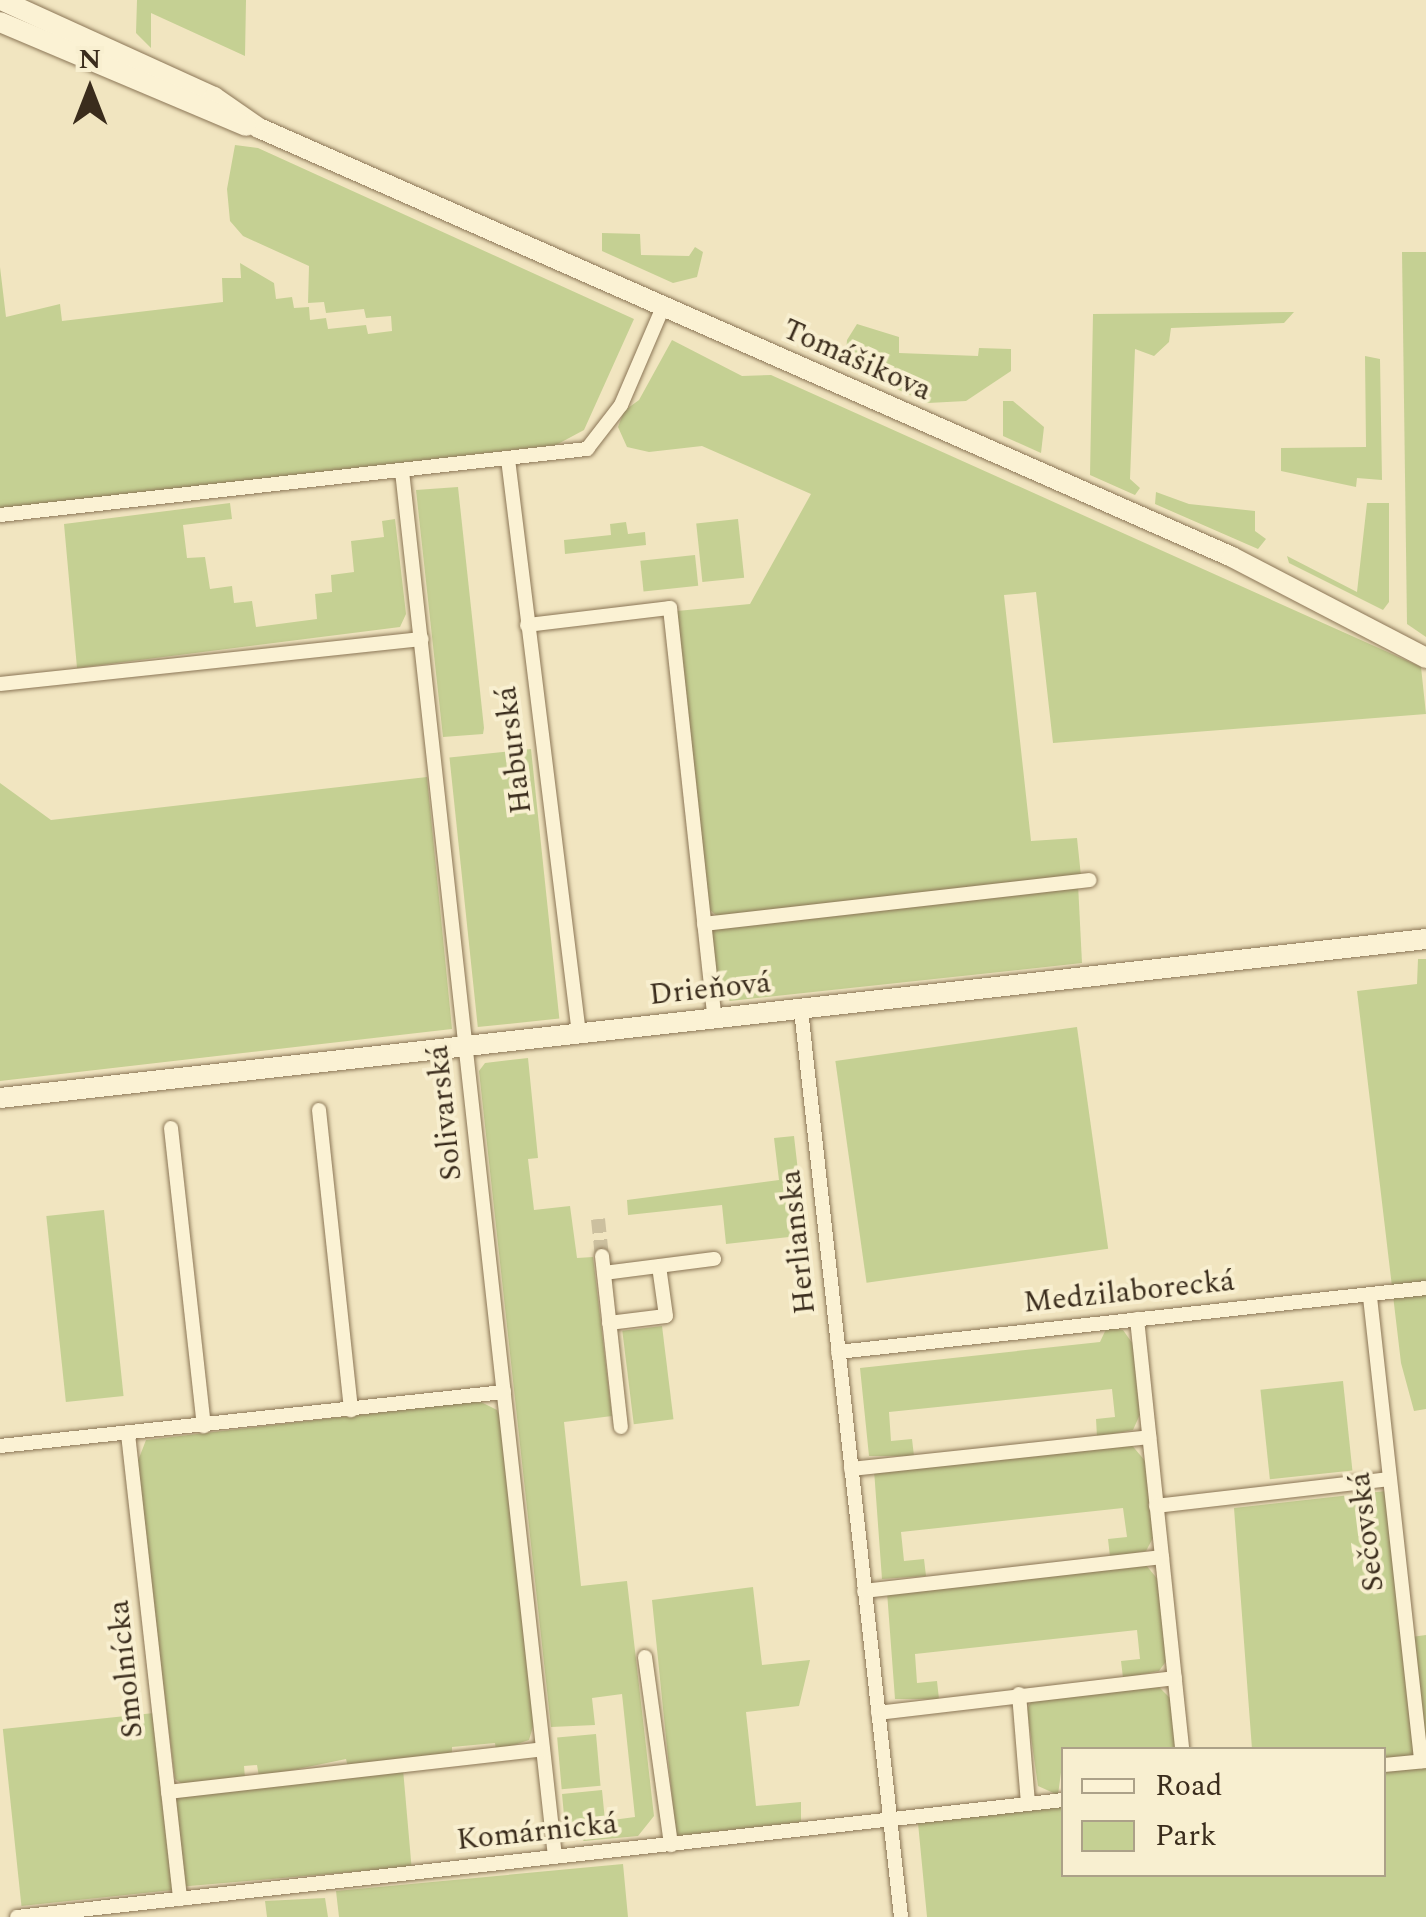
<!DOCTYPE html>
<html>
<head>
<meta charset="utf-8">
<style>
  body { margin:0 }
  #map { position:relative; width:1426px; height:1917px; overflow:hidden; background:#f1e5c0; font-family:Spectral,serif }
  div>[style] { position:absolute }
  .green>* { inset:0; background:#c5d093; transform-origin:0 0 }
  .street-tunnel>* { height:14px; margin-top:-7px; transform-origin:0; background:repeating-linear-gradient(90deg,#ccc09f 0 14px,transparent 0 21px) }
  .roads { filter:drop-shadow(0 0 2px #8b7656) drop-shadow(0 0 2px #8b7656) }
  .street>* { height:14px; margin:-7px; padding:0 7px; transform-origin:7px; border-radius:7px; background:#fbf2d4 }
  .secondary>* { height:20px; margin:-10px; padding:0 10px; transform-origin:10px; border-radius:10px; background:#fbf2d4 }
  span { translate:-50% -50%; white-space:nowrap; text-align:center; line-height:1.15; -webkit-text-stroke:8px #f8efd0; paint-order:stroke }
  .street-label { font-size:30px; color:#3a2c1c }
  .legend { position:absolute; left:1061px; top:1747px; width:325px; height:130px; box-sizing:border-box; background:#f8efd0; border:2px solid #aca188; margin:0; padding:12px 18px; list-style:none; font-size:30px; color:#3a2c1c }
  .legend li { display:flex; align-items:center; gap:20px; height:50px }
  .legend b { width:50px; border:2px solid #aca188 }
  .north { position:absolute; left:40px; top:40px; width:100px; height:100px; -webkit-text-stroke:8px #f8efd0; paint-order:stroke; rotate:0deg; font-size:28px; font-weight:700; line-height:40px; text-align:center; color:#3a2c1c }
  .north::after { content:''; display:block; margin:auto; width:35px; height:45px; background:#3a2c1c; clip-path:polygon(50% 0,100% 100%,50% 72%,0 100%) }
</style>
</head>
<body>
<div id="map">
  <div class="green">
    <div style="clip-path:polygon(137px 0,246px 0,245px 56px,151px 13px,151px 48px,136px 33px)"></div>
    <div style="clip-path:polygon(235px 145px,258px 148px,634px 319px,584px 430px,556px 445px,0 509px,0 267px,6px 317px,60px 304px,62px 321px,223px 302px,222px 278px,241px 278px,240px 263px,274px 283px,276px 299px,292px 297px,294px 308px,309px 307px,310px 320px,326px 318px,328px 329px,366px 325px,368px 334px,392px 331px,391px 316px,366px 318px,364px 309px,326px 313px,324px 302px,308px 303px,309px 266px,243px 236px,230px 221px,227px 189px)"></div>
    <div style="clip-path:polygon(602px 233px,640px 234px,641px 255px,689px 256px,695px 247px,703px 252px,697px 277px,673px 283px,602px 251px)"></div>
    <div style="clip-path:polygon(1402px 252px,1426px 252px,1426px 637px,1407px 624px)"></div>
    <div style="clip-path:polygon(1294px 312px,1284px 323px,1171px 328px,1169px 342px,1154px 356px,1135px 349px,1130px 479px,1140px 488px,1135px 495px,1090px 475px,1093px 314px)"></div>
    <div style="clip-path:polygon(857px 324px,899px 337px,899px 353px,978px 356px,979px 348px,1011px 349px,1011px 371px,966px 401px,928px 403px,845px 366px,847px 340px)"></div>
    <div style="clip-path:polygon(672px 340px,742px 376px,771px 375px,1421px 667px,1426px 714px,1053px 743px,1036px 592px,1004px 595px,1031px 841px,1077px 838px,1081px 876px,717px 916px,709px 909px,677px 611px,750px 604px,811px 494px,702px 446px,649px 452px,627px 447px,618px 427px,624px 411px,639px 400px)"></div>
    <div style="clip-path:polygon(1365px 356px,1380px 359px,1382px 480px,1357px 478px,1356px 487px,1281px 471px,1281px 448px,1366px 447px)"></div>
    <div style="clip-path:polygon(1003px 401px,1013px 401px,1044px 427px,1041px 453px,1003px 436px)"></div>
    <div style="clip-path:polygon(458px 487px,484px 728px,483px 734px,443px 737px,416px 490px)"></div>
    <div style="clip-path:polygon(1156px 492px,1189px 504px,1255px 511px,1255px 531px,1266px 539px,1258px 549px,1155px 504px)"></div>
    <div style="clip-path:polygon(230px 503px,232px 519px,183px 525px,187px 558px,205px 557px,210px 589px,232px 586px,234px 603px,252px 601px,256px 627px,317px 619px,315px 594px,332px 592px,331px 575px,354px 572px,351px 541px,384px 537px,382px 521px,395px 519px,406px 614px,400px 627px,77px 668px,64px 524px)"></div>
    <div style="clip-path:polygon(1367px 503px,1389px 503px,1389px 602px,1383px 610px,1289px 563px,1287px 556px,1357px 592px)"></div>
    <div style="left:738px;top:519px;width:59px;height:42px;rotate:84deg"></div>
    <div style="clip-path:polygon(626px 522px,628px 534px,645px 532px,646px 545px,565px 554px,564px 540px,611px 535px,610px 524px)"></div>
    <div style="left:695px;top:555px;width:31px;height:55px;rotate:84deg"></div>
    <div style="left:531px;top:749px;width:271px;height:82px;rotate:84deg"></div>
    <div style="clip-path:polygon(427px 777px,452px 1029px,0 1081px,0 783px,51px 820px)"></div>
    <div style="clip-path:polygon(1078px 884px,1082px 963px,730px 1001px,719px 993px,710px 924px)"></div>
    <div style="clip-path:polygon(1418px 959px,1426px 959px,1426px 1409px,1414px 1411px,1401px 1363px,1357px 991px,1417px 984px)"></div>
    <div style="left:1077px;top:1027px;width:224px;height:244px;rotate:82deg"></div>
    <div style="clip-path:polygon(528px 1058px,538px 1158px,528px 1159px,534px 1210px,570px 1206px,577px 1258px,593px 1257px,612px 1416px,564px 1422px,581px 1586px,627px 1581px,654px 1816px,638px 1836px,584px 1841px,565px 1826px,562px 1794px,602px 1790px,605px 1821px,635px 1817px,622px 1694px,592px 1698px,595px 1725px,551px 1727px,479px 1071px,485px 1063px)"></div>
    <div style="clip-path:polygon(794px 1136px,804px 1224px,798px 1236px,726px 1244px,722px 1205px,628px 1215px,627px 1200px,779px 1180px,774px 1138px)"></div>
    <div style="left:104px;top:1210px;width:187px;height:58px;rotate:84deg"></div>
    <div style="left:662px;top:1326px;width:94px;height:40px;rotate:83deg"></div>
    <div style="clip-path:polygon(1107px 1327px,1123px 1330px,1135px 1347px,1141px 1412px,1133px 1430px,1097px 1437px,1096px 1419px,1115px 1417px,1112px 1389px,889px 1412px,891px 1441px,912px 1439px,914px 1456px,869px 1456px,860px 1368px,1100px 1342px)"></div>
    <div style="left:1343px;top:1381px;width:90px;height:83px;rotate:84deg"></div>
    <div style="clip-path:polygon(479px 1401px,497px 1410px,501px 1420px,534px 1723px,529px 1740px,496px 1751px,495px 1743px,452px 1747px,452px 1756px,348px 1767px,346px 1759px,259px 1777px,257px 1765px,244px 1766px,245px 1778px,184px 1785px,175px 1779px,136px 1466px,146px 1440px)"></div>
    <div style="clip-path:polygon(1130px 1443px,1146px 1462px,1154px 1536px,1146px 1551px,1110px 1557px,1108px 1539px,1127px 1537px,1123px 1508px,901px 1532px,904px 1561px,924px 1559px,926px 1576px,882px 1579px,874px 1470px)"></div>
    <div style="clip-path:polygon(1386px 1491px,1404px 1638px,1426px 1635px,1426px 1917px,927px 1917px,918px 1823px,1063px 1807px,1064px 1874px,1384px 1874px,1384px 1750px,1252px 1749px,1234px 1508px)"></div>
    <div style="clip-path:polygon(1146px 1565px,1159px 1581px,1167px 1660px,1159px 1671px,1123px 1678px,1121px 1661px,1140px 1659px,1137px 1630px,915px 1654px,917px 1683px,937px 1681px,939px 1699px,895px 1699px,887px 1592px)"></div>
    <div style="clip-path:polygon(753px 1587px,762px 1665px,810px 1660px,799px 1706px,746px 1712px,756px 1806px,801px 1802px,801px 1822px,676px 1836px,652px 1600px)"></div>
    <div style="clip-path:polygon(1159px 1687px,1172px 1700px,1178px 1749px,1064px 1750px,1058px 1795px,1038px 1786px,1027px 1709px,1032px 1700px)"></div>
    <div style="left:154px;top:1713px;width:178px;height:152px;rotate:84deg"></div>
    <div style="left:596px;top:1734px;width:52px;height:39px;rotate:85deg"></div>
    <div style="left:403px;top:1769px;width:98px;height:232px;rotate:85deg"></div>
    <div style="clip-path:polygon(623px 1864px,628px 1917px,339px 1917px,336px 1891px)"></div>
    <div style="clip-path:polygon(325px 1898px,328px 1917px,267px 1917px,265px 1901px)"></div>
  </div>
  <div class="street-tunnel">
    <div style="left:598px;top:1219px;width:37px;rotate:84deg"></div>
  </div>
  <div class="roads">
    <div class="street">
      <div style="left:508px;top:459px;width:579px;rotate:82.96deg"></div>
      <div style="left:402px;top:471px;width:1394px;rotate:83.7deg"></div>
      <div style="left:0;top:515px;width:591px;rotate:-6.42deg"></div>
      <div style="left:587px;top:449px;width:56px;rotate:-52.3deg"></div>
      <div style="left:621px;top:405px;width:107px;rotate:-66.8deg"></div>
      <div style="left:527px;top:625px;width:144px;rotate:-6.8deg"></div>
      <div style="left:670px;top:608px;width:413px;rotate:83.8deg"></div>
      <div style="left:0;top:684px;width:424px;rotate:-6.1deg"></div>
      <div style="left:704px;top:924px;width:388px;rotate:-6.5deg"></div>
      <div style="left:801px;top:1010px;width:912px;rotate:83.71deg"></div>
      <div style="left:319px;top:1110px;width:302px;rotate:83.9deg"></div>
      <div style="left:171px;top:1128px;width:300px;rotate:83.7deg"></div>
      <div style="left:602px;top:1256px;width:172px;rotate:83.7deg"></div>
      <div style="left:604px;top:1273px;width:111px;rotate:-7.3deg"></div>
      <div style="left:1370px;top:1297px;width:467px;rotate:83.7deg"></div>
      <div style="left:1137px;top:1319px;width:433px;rotate:84deg"></div>
      <div style="left:609px;top:1323px;width:57px;rotate:-7deg"></div>
      <div style="left:666px;top:1316px;width:50px;rotate:-98deg"></div>
      <div style="left:838px;top:1352px;width:591px;rotate:-6.21deg"></div>
      <div style="left:128px;top:1434px;width:468px;rotate:83.6deg"></div>
      <div style="left:0;top:1446px;width:507px;rotate:-6.12deg"></div>
      <div style="left:851px;top:1469px;width:300px;rotate:-6.1deg"></div>
      <div style="left:1156px;top:1506px;width:235px;rotate:-6.6deg"></div>
      <div style="left:864px;top:1591px;width:300px;rotate:-6.5deg"></div>
      <div style="left:645px;top:1657px;width:190px;rotate:82.1deg"></div>
      <div style="left:1019px;top:1694px;width:110px;rotate:85.3deg"></div>
      <div style="left:878px;top:1713px;width:299px;rotate:-6.7deg"></div>
      <div style="left:1384px;top:1765px;width:42px;rotate:-5.4deg"></div>
      <div style="left:168px;top:1792px;width:377px;rotate:-6.5deg"></div>
      <div style="left:17px;top:1917px;width:1054px;rotate:-6.38deg"></div>
    </div>
    <div class="secondary">
      <div style="left:1px;top:0;width:234px;rotate:24.5deg"></div>
      <div style="left:214px;top:97px;width:55px;rotate:34.6deg"></div>
      <div style="left:259px;top:128px;width:1063px;rotate:23.79deg"></div>
      <div style="left:1232px;top:557px;width:219px;rotate:27.5deg"></div>
      <div style="left:0;top:22px;width:267px;rotate:22.9deg"></div>
      <div style="left:0;top:1098px;width:1435px;rotate:-6.36deg"></div>
    </div>
  </div>
  <div class="street-label">
    <span style="left:857px;top:360px;rotate:24deg">Tomášikova</span>
    <span style="left:514px;top:750px;rotate:-97deg">Haburská</span>
    <span style="left:710px;top:989px;rotate:-6deg">Drieňová</span>
    <span style="left:445px;top:1113px;rotate:-96deg">Solivarská</span>
    <span style="left:798px;top:1242px;rotate:-96deg">Herlianska</span>
    <span style="left:1129px;top:1292px;rotate:-6deg">Medzilaborecká</span>
    <span style="left:1367px;top:1532px;rotate:-97deg">Sečovská</span>
    <span style="left:126px;top:1669px;rotate:-96deg">Smolnícka</span>
    <span style="left:537px;top:1832px;rotate:-6deg">Komárnická</span>
  </div>
  <ul class="legend">
  <li><b style="height:12px;background:#fbf2d4"></b>Road</li>
  <li><b style="height:28px;background:#c5d093"></b>Park</li>
  </ul>
  <div class="north">N</div>
</div>
</body>
</html>
